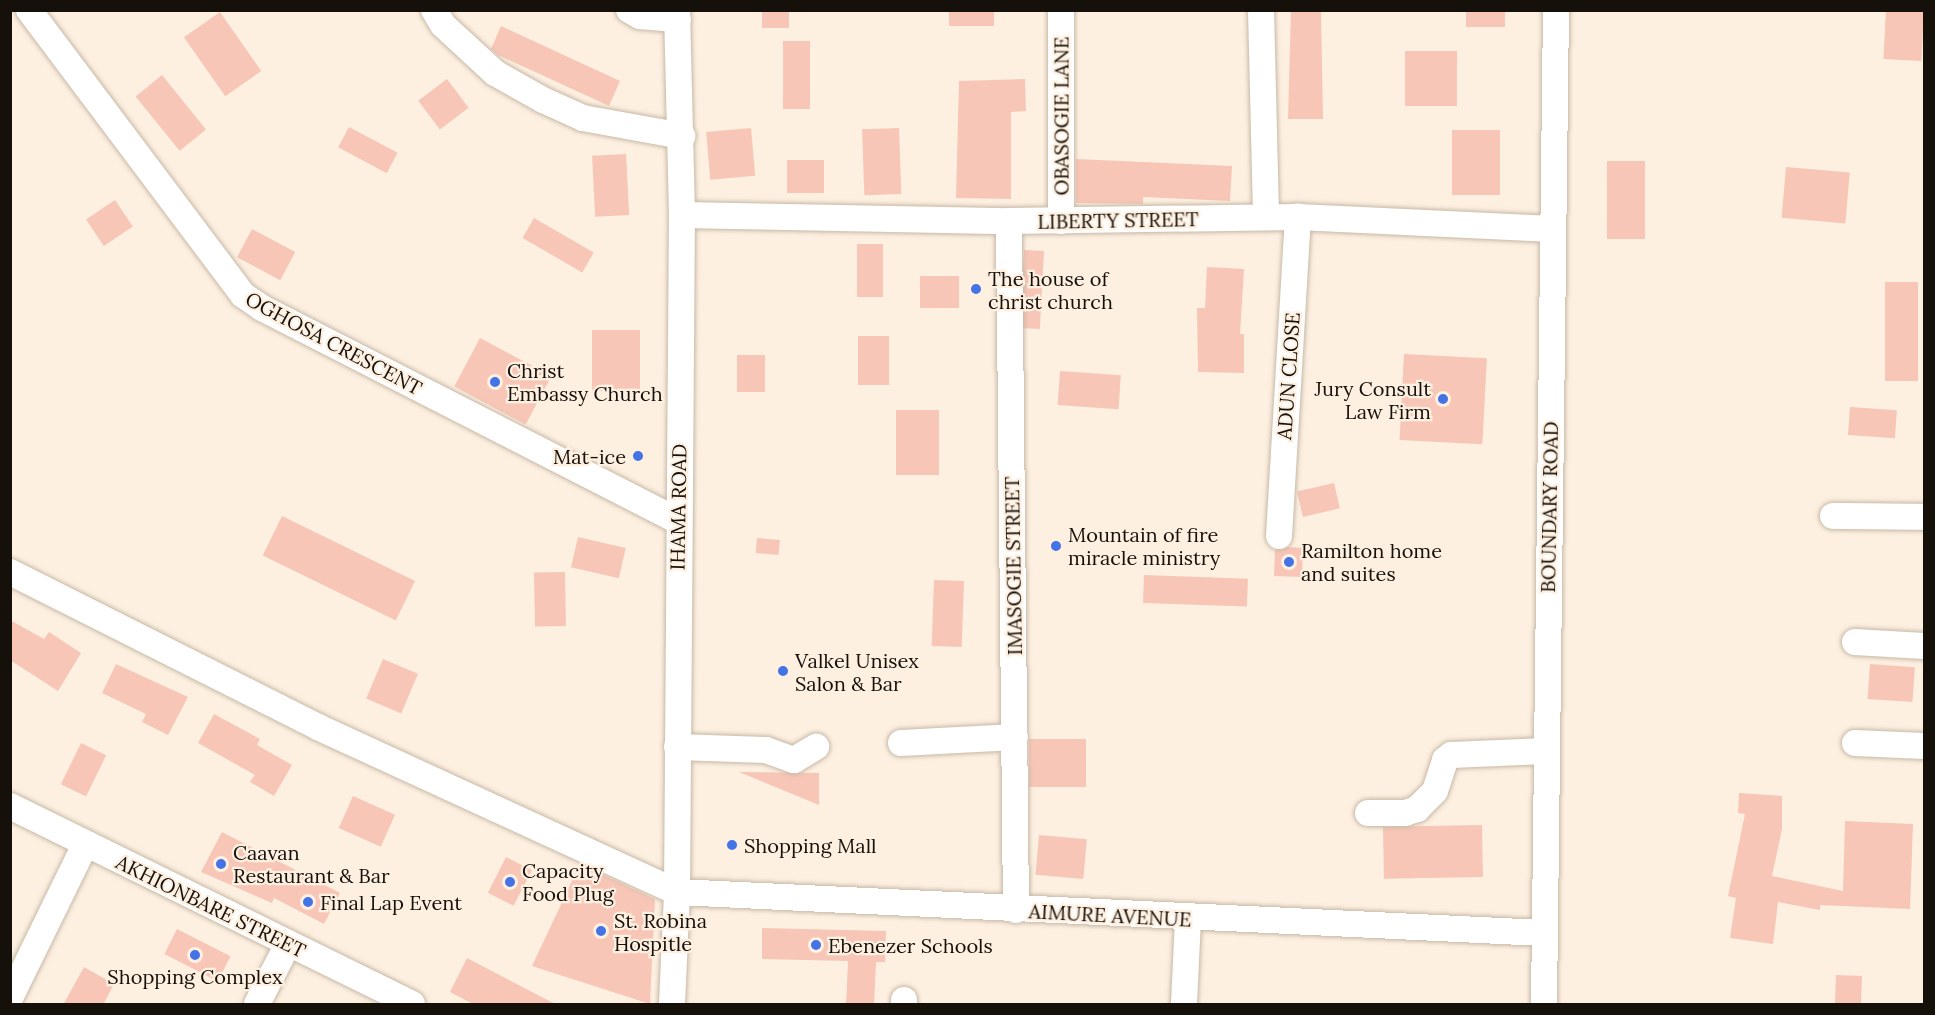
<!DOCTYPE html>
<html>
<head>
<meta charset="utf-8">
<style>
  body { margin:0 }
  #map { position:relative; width:1935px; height:1015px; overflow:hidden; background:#fdf0e1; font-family:Lora,serif }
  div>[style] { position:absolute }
  .building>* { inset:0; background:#f7c6b6; transform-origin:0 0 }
  .roads { filter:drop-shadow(0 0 2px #c8b8a6) drop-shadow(0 0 2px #c8b8a6) }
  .minor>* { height:26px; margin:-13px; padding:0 13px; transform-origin:13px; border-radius:13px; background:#fff }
  .dots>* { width:16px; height:16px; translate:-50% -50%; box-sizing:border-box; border:3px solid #fdf0e1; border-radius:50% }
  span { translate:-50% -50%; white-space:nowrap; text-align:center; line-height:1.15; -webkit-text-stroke:4.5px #fdf0e1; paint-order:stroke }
  .street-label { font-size:20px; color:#16100a }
  .poi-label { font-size:20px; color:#16100a }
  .left { translate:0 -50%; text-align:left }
  .right { translate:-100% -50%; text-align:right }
  .frame { position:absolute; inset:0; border:12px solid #16100a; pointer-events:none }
</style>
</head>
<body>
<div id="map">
  <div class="building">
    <div style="left:762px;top:10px;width:27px;height:18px"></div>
    <div style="left:949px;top:10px;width:45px;height:16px"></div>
    <div style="clip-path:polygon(1291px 10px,1321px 10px,1323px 119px,1288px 119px)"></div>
    <div style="left:1466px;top:10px;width:39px;height:17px"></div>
    <div style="left:1886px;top:10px;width:38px;height:49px;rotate:3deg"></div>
    <div style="left:220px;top:12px;width:72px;height:44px;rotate:55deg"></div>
    <div style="clip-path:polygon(501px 26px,620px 81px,609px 106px,498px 55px,491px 49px)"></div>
    <div style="left:783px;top:41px;width:27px;height:68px"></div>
    <div style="left:1405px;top:51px;width:52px;height:55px"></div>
    <div style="left:162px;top:75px;width:70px;height:34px;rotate:51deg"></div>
    <div style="left:447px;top:79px;width:36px;height:36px;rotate:53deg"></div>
    <div style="clip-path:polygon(1025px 79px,1026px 111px,1011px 112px,1011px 199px,956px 198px,959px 81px)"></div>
    <div style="left:349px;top:127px;width:55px;height:23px;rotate:28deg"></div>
    <div style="left:751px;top:128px;width:48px;height:45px;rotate:85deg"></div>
    <div style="left:899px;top:128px;width:66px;height:37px;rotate:88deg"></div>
    <div style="left:1452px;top:130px;width:48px;height:65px"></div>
    <div style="left:626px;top:154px;width:61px;height:34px;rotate:87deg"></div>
    <div style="clip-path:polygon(1076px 159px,1232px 166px,1230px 201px,1143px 197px,1143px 204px,1076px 203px)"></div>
    <div style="left:787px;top:160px;width:37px;height:33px"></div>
    <div style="left:1607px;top:161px;width:38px;height:78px"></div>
    <div style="left:1786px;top:167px;width:64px;height:51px;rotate:5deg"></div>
    <div style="left:115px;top:200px;width:32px;height:35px;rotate:56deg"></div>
    <div style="left:534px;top:218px;width:69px;height:23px;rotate:30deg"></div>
    <div style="left:252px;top:229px;width:49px;height:32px;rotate:28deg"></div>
    <div style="left:857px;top:244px;width:26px;height:53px"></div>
    <div style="left:1024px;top:250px;width:20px;height:78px;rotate:3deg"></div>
    <div style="clip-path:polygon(1207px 267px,1244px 269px,1240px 334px,1244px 334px,1244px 373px,1198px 372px,1197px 308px,1205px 308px)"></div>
    <div style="left:920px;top:276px;width:39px;height:32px"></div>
    <div style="left:1885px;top:282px;width:33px;height:99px"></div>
    <div style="left:592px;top:330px;width:48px;height:61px"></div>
    <div style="left:858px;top:336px;width:31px;height:49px"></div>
    <div style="left:480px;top:338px;width:81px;height:55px;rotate:28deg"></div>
    <div style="left:1404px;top:354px;width:83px;height:86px;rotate:3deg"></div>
    <div style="left:737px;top:355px;width:28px;height:37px"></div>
    <div style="left:1060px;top:371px;width:61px;height:34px;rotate:4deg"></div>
    <div style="left:1850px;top:407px;width:47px;height:28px;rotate:4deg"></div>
    <div style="left:896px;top:410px;width:43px;height:65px"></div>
    <div style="left:1334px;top:483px;width:26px;height:38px;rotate:77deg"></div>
    <div style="left:282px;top:516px;width:148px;height:44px;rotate:26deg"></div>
    <div style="left:578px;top:537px;width:49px;height:31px;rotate:13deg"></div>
    <div style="left:757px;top:538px;width:23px;height:15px;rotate:5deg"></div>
    <div style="clip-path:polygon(1288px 547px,1303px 548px,1302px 577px,1274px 576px,1275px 550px)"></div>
    <div style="left:565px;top:572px;width:54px;height:31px;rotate:89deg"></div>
    <div style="left:1144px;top:575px;width:104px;height:28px;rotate:2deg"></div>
    <div style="left:934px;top:580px;width:30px;height:66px;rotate:2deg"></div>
    <div style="clip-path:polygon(10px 620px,44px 639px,49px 632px,81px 653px,58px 691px,10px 660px)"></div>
    <div style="left:383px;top:659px;width:38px;height:43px;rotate:23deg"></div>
    <div style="clip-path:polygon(116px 664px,188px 697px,168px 735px,142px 722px,146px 714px,102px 693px)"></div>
    <div style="left:1870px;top:664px;width:45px;height:35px;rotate:4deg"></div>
    <div style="clip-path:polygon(214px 714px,260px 739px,257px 745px,292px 765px,274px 796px,250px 782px,255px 775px,198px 743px)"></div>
    <div style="left:1029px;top:739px;width:57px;height:48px"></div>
    <div style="left:81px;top:743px;width:28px;height:46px;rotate:26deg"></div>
    <div style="clip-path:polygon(739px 772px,819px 773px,819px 805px)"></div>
    <div style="clip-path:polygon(1739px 793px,1782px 796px,1782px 829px,1772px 876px,1843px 891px,1845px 821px,1913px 824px,1910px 909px,1820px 905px,1820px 910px,1778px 902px,1773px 944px,1730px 938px,1736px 898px,1728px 896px,1745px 814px,1738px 813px)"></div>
    <div style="left:353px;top:796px;width:46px;height:35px;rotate:24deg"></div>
    <div style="left:1482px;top:825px;width:52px;height:99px;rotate:89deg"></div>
    <div style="clip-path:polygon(222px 832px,340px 893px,324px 924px,274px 898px,272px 903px,201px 872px)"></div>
    <div style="left:1039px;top:835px;width:48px;height:40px;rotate:5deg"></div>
    <div style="left:506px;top:857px;width:29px;height:40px;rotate:27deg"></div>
    <div style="clip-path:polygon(580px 864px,655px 899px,650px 1004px,532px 966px)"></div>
    <div style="clip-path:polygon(762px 928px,886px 931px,885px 962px,876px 962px,874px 1005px,846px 1005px,848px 961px,762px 959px)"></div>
    <div style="left:177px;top:929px;width:60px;height:28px;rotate:27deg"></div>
    <div style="clip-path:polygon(467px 958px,557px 1005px,475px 1005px,450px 992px)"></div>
    <div style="clip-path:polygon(84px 967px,114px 984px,103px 1005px,63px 1005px)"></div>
    <div style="left:1836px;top:975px;width:26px;height:30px;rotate:2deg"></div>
  </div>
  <div class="roads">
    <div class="minor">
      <div style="left:29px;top:10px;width:356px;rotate:53.1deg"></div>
      <div style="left:243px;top:295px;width:23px;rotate:34deg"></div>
      <div style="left:262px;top:308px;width:467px;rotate:27.1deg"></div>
      <div style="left:434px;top:10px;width:17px;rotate:59deg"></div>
      <div style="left:443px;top:25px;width:71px;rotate:42.7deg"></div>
      <div style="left:495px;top:73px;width:55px;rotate:29.4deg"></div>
      <div style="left:543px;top:100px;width:44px;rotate:24.2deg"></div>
      <div style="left:583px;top:118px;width:101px;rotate:10.3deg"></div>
      <div style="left:629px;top:10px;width:13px;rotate:29deg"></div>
      <div style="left:640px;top:16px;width:38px;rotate:5deg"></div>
      <div style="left:1261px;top:10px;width:207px;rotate:88.6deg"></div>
      <div style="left:682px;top:215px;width:327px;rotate:1.1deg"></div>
      <div style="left:1009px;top:221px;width:289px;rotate:-0.8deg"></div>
      <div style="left:1298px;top:217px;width:255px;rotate:2.7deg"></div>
      <div style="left:1009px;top:221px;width:689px;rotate:89.42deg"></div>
      <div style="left:1061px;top:221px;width:211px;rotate:-90deg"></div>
      <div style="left:1833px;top:516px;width:91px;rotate:0.6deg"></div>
      <div style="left:1279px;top:536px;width:320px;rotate:-86.6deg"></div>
      <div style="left:10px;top:572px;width:345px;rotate:26.7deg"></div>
      <div style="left:318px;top:727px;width:395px;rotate:24.7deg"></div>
      <div style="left:677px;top:892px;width:867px;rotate:2.71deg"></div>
      <div style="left:1855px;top:642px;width:69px;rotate:3.3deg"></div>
      <div style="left:901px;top:743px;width:114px;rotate:-3deg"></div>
      <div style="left:1855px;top:743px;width:69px;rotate:2.5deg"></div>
      <div style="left:677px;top:747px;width:89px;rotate:1.9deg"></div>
      <div style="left:766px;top:750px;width:30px;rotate:20deg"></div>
      <div style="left:794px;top:760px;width:26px;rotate:-31deg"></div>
      <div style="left:10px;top:806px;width:448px;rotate:26.2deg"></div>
      <div style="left:1368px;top:813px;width:37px"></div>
      <div style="left:1405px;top:813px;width:13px;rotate:-18deg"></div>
      <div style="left:1417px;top:809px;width:25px;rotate:-45deg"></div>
      <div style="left:1435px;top:791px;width:33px;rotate:-72deg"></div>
      <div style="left:1445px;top:760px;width:8px;rotate:-40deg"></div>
      <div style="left:1451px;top:755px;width:95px;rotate:-2.4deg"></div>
      <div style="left:10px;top:998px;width:170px;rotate:-63.9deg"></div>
      <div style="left:257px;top:1004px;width:68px;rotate:-62.7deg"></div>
      <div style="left:672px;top:1004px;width:112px;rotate:-87.4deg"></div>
      <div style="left:677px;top:892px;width:677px;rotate:-89.58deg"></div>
      <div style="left:682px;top:215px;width:205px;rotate:-91.4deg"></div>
      <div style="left:904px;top:1004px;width:4px;rotate:-90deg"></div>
      <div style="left:1184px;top:1004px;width:86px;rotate:-87.3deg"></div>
      <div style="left:1544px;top:1004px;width:994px;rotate:-89.31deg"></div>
    </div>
  </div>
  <div class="dots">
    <div style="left:976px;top:289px;background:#4473e5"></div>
    <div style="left:495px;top:382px;background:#4473e5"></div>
    <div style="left:1443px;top:399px;background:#4473e5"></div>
    <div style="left:638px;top:456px;background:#4473e5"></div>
    <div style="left:1056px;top:546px;background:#4473e5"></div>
    <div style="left:1289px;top:562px;background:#4473e5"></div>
    <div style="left:783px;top:671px;background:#4473e5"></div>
    <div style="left:732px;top:845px;background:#4473e5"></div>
    <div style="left:221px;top:864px;background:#4473e5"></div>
    <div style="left:510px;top:882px;background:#4473e5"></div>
    <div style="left:308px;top:902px;background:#4473e5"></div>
    <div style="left:601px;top:931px;background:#4473e5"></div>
    <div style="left:816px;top:945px;background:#4473e5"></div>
    <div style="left:195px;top:955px;background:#4473e5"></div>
  </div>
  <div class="street-label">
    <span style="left:1061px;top:116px;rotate:-90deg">OBASOGIE LANE</span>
    <span style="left:1118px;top:220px;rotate:-1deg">LIBERTY STREET</span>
    <span style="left:334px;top:343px;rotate:28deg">OGHOSA CRESCENT</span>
    <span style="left:1288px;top:376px;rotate:-86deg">ADUN CLOSE</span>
    <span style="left:678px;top:507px;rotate:-89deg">IHAMA ROAD</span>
    <span style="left:1549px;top:507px;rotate:-89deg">BOUNDARY ROAD</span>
    <span style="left:1013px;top:566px;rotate:-91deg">IMASOGIE STREET</span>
    <span style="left:211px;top:906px;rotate:26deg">AKHIONBARE STREET</span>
    <span style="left:1110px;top:915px;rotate:3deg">AIMURE AVENUE</span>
  </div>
  <div class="poi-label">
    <span class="left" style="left:988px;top:290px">The house of<br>christ church</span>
    <span class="left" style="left:507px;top:382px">Christ<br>Embassy Church</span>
    <span class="right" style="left:1431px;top:400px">Jury Consult<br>Law Firm</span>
    <span class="right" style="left:626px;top:456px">Mat-ice</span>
    <span class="left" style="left:1068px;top:546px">Mountain of fire<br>miracle ministry</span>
    <span class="left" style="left:1301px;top:562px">Ramilton home<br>and suites</span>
    <span class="left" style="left:795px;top:672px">Valkel Unisex<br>Salon &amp; Bar</span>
    <span class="left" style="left:744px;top:845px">Shopping Mall</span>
    <span class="left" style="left:233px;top:864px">Caavan<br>Restaurant &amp; Bar</span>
    <span class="left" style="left:522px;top:882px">Capacity<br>Food Plug</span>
    <span class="left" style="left:320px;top:902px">Final Lap Event</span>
    <span class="left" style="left:614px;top:932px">St. Robina<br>Hospitle</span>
    <span class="left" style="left:828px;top:945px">Ebenezer Schools</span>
    <span style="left:195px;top:976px">Shopping Complex</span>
  </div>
  <div class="frame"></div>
</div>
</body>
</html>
